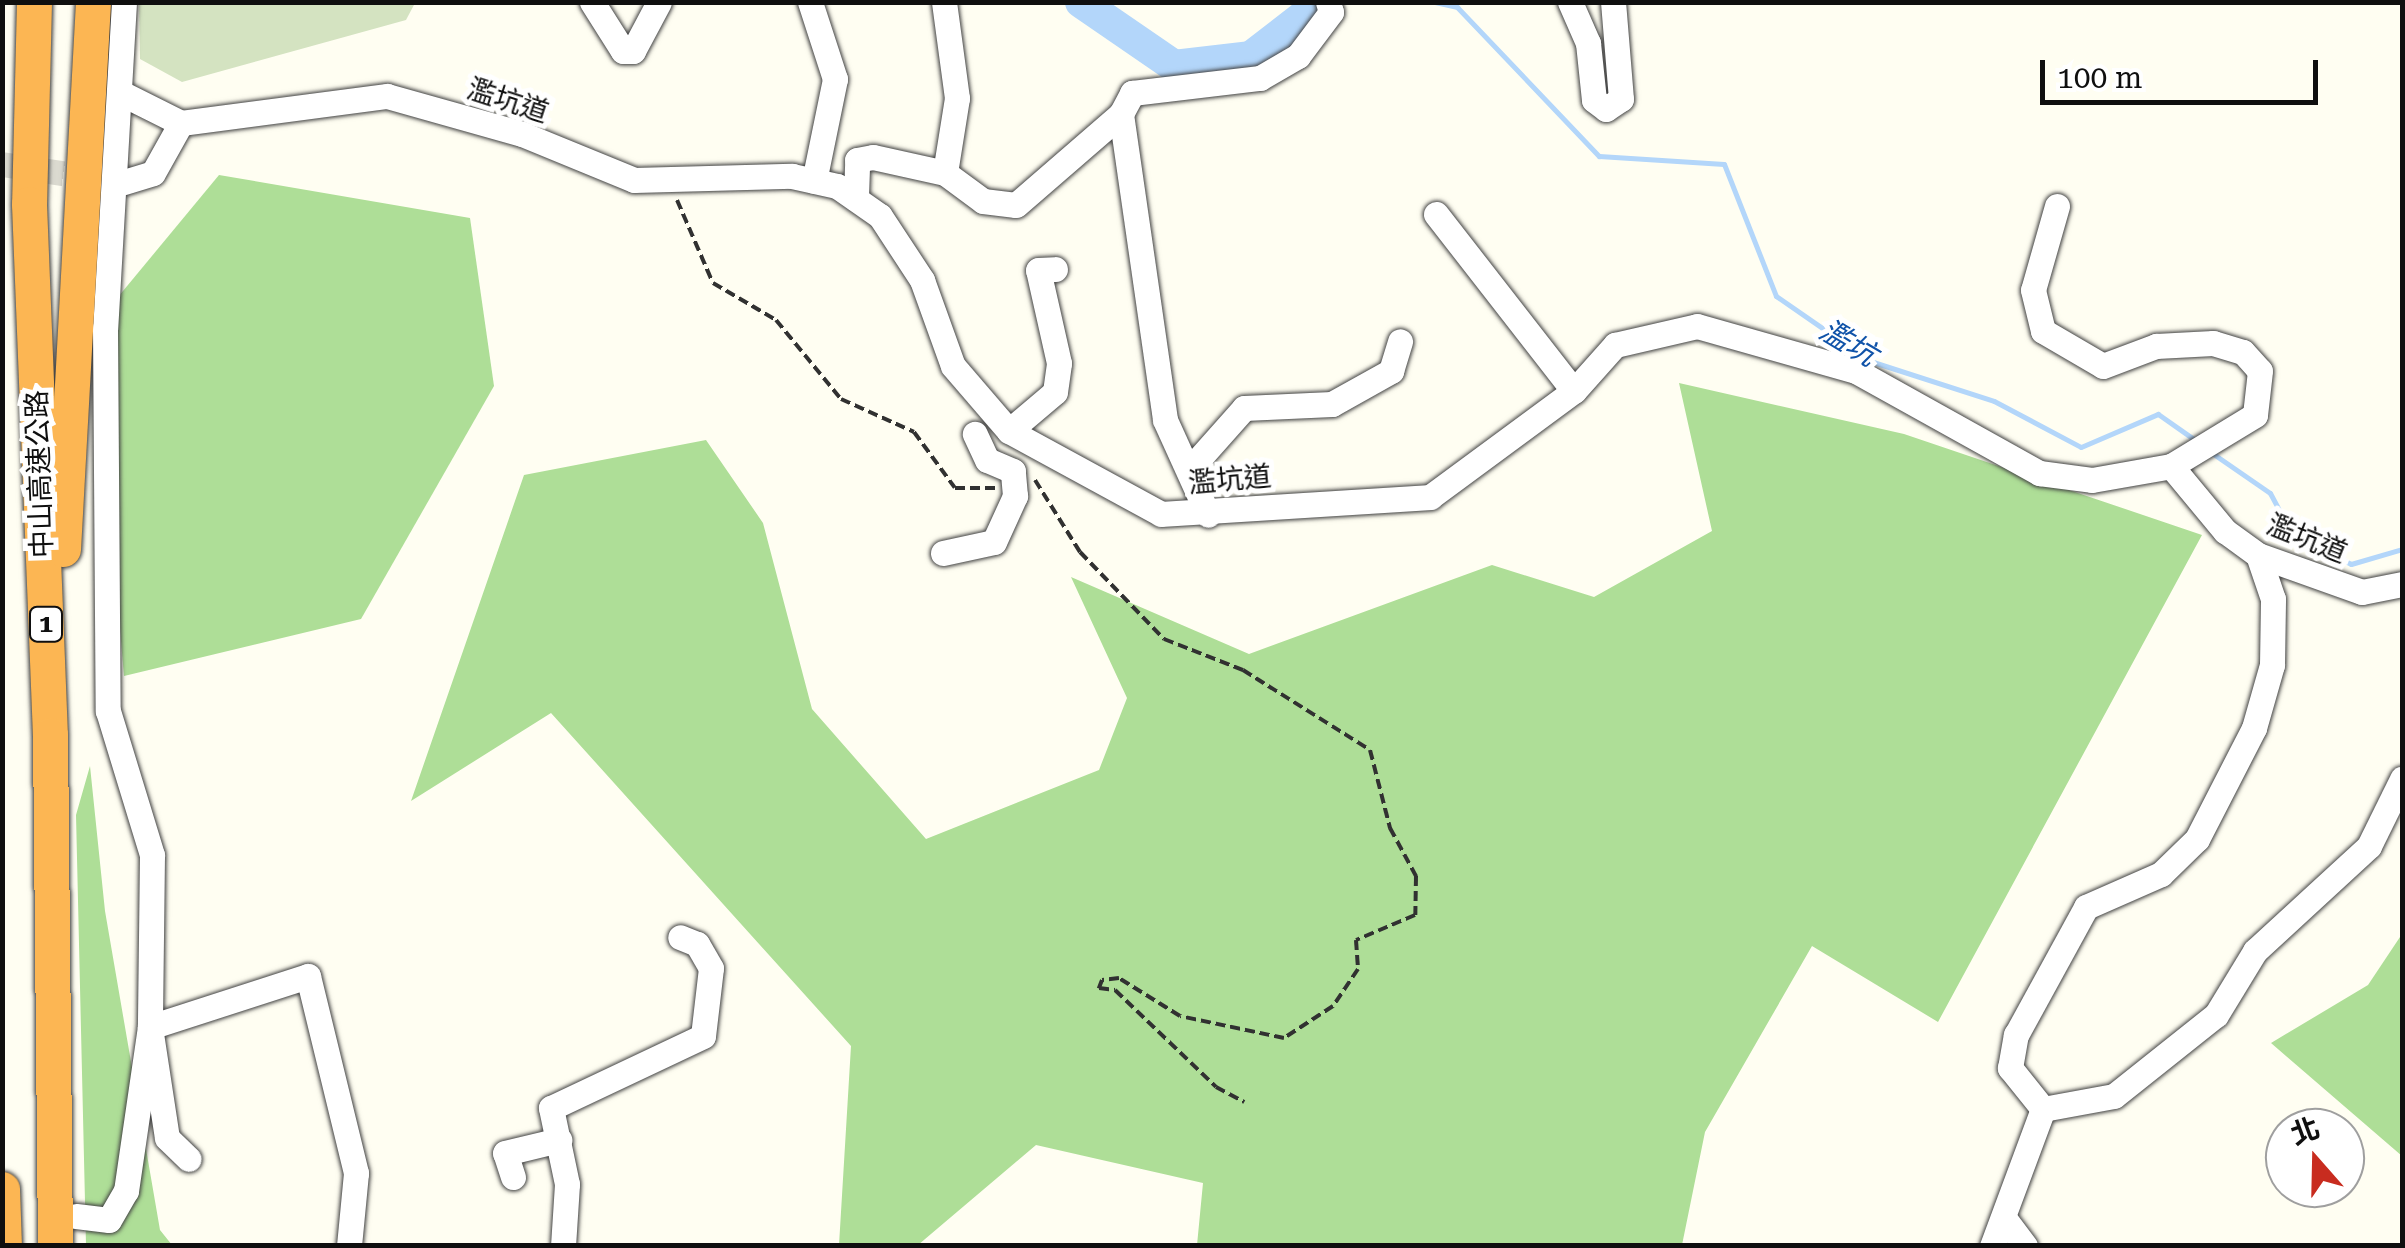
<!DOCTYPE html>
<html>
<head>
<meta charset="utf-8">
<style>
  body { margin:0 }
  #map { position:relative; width:2405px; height:1248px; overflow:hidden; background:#fffef2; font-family:"Roboto Serif","Noto Sans TC",serif }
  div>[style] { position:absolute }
  .forest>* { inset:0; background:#aede97 }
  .cemetery>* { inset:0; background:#d4e3c1 }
  .stream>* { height:5px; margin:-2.5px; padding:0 2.5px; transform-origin:2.5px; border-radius:2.5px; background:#b3d6fa }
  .river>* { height:32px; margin:-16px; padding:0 16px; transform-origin:16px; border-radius:16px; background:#b3d6fa }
  .minor-tunnel>* { height:25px; margin-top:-12.5px; transform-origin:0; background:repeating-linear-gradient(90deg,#dbdad0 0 25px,transparent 0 37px) }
  .path>* { height:4px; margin-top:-2px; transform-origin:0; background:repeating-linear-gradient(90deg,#313131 0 10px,transparent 0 15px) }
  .roads { filter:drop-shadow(0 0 2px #424242) drop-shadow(0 0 2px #424242) }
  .minor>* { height:25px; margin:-12.5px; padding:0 12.5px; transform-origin:12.5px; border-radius:12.5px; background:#fff }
  .highway>* { height:35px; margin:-17.5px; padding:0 17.5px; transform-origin:17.5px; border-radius:17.5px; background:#fcb653 }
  span { translate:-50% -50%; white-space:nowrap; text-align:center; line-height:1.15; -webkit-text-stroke:10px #fff; paint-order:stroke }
  .shield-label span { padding:2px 8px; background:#fff; border:2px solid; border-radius:8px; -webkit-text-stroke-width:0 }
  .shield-label { font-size:25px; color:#0f0f0f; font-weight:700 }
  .street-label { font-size:28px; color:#0f0f0f }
  .water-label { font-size:30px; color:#1053a9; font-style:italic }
  .frame { position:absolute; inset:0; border:5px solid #0f0f0f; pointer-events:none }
  .north { position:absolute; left:2265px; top:1108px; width:100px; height:100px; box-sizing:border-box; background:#fff; border:2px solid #9f9f9f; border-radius:50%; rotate:340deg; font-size:28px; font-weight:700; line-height:40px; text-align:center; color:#0f0f0f }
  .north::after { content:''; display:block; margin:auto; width:35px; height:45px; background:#c82c1f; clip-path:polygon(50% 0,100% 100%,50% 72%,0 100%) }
  .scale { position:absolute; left:2040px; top:60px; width:278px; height:45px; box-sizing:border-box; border:5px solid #0f0f0f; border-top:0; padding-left:12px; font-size:30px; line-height:35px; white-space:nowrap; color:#0f0f0f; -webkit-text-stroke:8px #fff; paint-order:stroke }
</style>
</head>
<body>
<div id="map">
  <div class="forest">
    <div style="clip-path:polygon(219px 175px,470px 218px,494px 386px,361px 619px,124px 676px,94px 326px)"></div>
    <div style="clip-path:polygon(1679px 383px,1904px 434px,2202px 535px,1938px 1022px,1812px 946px,1705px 1132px,1682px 1245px,1197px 1245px,1203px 1183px,1036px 1145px,918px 1245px,839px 1245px,851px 1046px,551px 713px,411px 801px,524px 475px,706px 440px,763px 523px,812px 709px,926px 839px,1099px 770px,1127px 698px,1071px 577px,1249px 654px,1492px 565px,1594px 597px,1712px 531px)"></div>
    <div style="clip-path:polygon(90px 766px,105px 911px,160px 1230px,172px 1245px,86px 1245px,76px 815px)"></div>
    <div style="clip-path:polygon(2402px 934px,2402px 1156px,2271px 1043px,2368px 985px)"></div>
  </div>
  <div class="cemetery">
    <div style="clip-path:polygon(139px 2px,415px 2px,415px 3px,406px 20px,182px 82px,140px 59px)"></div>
  </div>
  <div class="stream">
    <div style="left:1435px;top:2px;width:23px;rotate:13deg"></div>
    <div style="left:1457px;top:7px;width:206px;rotate:46.4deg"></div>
    <div style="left:1599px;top:156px;width:125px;rotate:3.7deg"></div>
    <div style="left:1724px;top:164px;width:142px;rotate:68.5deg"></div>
    <div style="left:1776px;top:296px;width:114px;rotate:34.7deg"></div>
    <div style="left:1870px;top:361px;width:130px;rotate:17.9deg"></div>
    <div style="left:1994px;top:401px;width:98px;rotate:27.9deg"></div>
    <div style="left:2081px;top:447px;width:84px;rotate:-23.2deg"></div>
    <div style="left:2158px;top:414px;width:45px;rotate:35.1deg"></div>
    <div style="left:2212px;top:453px;width:70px;rotate:34.6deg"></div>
    <div style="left:2270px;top:493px;width:49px;rotate:61.9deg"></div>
    <div style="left:2293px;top:536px;width:64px;rotate:25.8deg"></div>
    <div style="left:2351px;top:564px;width:53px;rotate:-16.4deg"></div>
  </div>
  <div class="river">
    <div style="left:1081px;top:2px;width:113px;rotate:34.5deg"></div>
    <div style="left:1174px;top:66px;width:78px;rotate:-6.7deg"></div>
    <div style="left:1251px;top:57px;width:90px;rotate:-37.8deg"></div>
  </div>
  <div class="minor-tunnel">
    <div style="left:2px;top:164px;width:95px;rotate:8.5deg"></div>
  </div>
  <div class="path">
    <div style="left:677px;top:200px;width:90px;rotate:66.6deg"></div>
    <div style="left:713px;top:283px;width:73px;rotate:30.4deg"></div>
    <div style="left:776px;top:320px;width:102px;rotate:50.6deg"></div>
    <div style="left:841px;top:399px;width:80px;rotate:24.3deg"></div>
    <div style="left:914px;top:432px;width:69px;rotate:53.8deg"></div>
    <div style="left:955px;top:488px;width:41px"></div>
    <div style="left:1035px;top:480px;width:85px;rotate:58deg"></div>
    <div style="left:1080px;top:552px;width:121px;rotate:46deg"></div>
    <div style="left:1164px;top:639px;width:85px;rotate:21.4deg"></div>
    <div style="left:1243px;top:670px;width:150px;rotate:32.2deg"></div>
    <div style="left:1370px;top:750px;width:81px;rotate:75.6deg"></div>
    <div style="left:1390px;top:828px;width:55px;rotate:61.6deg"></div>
    <div style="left:1416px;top:876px;width:39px;rotate:91deg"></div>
    <div style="left:1415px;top:915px;width:64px;rotate:157deg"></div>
    <div style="left:1356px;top:940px;width:29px;rotate:86deg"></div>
    <div style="left:1358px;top:969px;width:45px;rotate:124deg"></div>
    <div style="left:1333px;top:1006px;width:59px;rotate:146.9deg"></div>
    <div style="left:1284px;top:1038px;width:106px;rotate:-168.1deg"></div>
    <div style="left:1180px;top:1016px;width:72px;rotate:-148.1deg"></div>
    <div style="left:1119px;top:978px;width:17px;rotate:173deg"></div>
    <div style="left:1102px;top:980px;width:9px;rotate:111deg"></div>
    <div style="left:1099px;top:988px;width:16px;rotate:7deg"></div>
    <div style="left:1115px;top:990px;width:140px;rotate:43.8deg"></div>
    <div style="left:1216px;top:1087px;width:32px;rotate:28deg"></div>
    <div style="left:1016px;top:1246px;width:2px;rotate:-63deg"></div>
  </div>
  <div class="roads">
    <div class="minor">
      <div style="left:124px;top:2px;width:327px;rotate:93.3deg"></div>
      <div style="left:105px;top:328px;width:383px;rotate:89.6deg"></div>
      <div style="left:108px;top:711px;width:151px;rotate:73deg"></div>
      <div style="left:152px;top:855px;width:172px;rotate:90.7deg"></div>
      <div style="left:150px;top:1027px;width:112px;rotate:81.3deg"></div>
      <div style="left:167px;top:1138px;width:30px;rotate:44deg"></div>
      <div style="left:592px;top:2px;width:58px;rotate:57.7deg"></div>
      <div style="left:623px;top:51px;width:10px"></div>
      <div style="left:633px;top:51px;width:55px;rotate:-62deg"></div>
      <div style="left:810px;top:2px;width:81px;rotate:72deg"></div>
      <div style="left:835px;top:79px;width:104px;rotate:101.6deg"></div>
      <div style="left:944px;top:2px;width:97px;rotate:82.3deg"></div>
      <div style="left:957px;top:98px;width:76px;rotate:99.1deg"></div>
      <div style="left:1570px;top:2px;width:45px;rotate:66.3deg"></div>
      <div style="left:1588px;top:43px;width:57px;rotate:84deg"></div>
      <div style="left:1594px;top:100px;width:15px;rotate:37deg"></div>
      <div style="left:1606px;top:109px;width:18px;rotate:-34deg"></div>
      <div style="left:1621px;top:99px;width:97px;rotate:-94.7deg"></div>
      <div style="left:121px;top:93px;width:67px;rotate:26.6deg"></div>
      <div style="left:1121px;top:114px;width:309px;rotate:81.8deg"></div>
      <div style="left:1165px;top:420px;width:104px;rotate:65.6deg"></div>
      <div style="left:124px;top:182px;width:30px;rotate:-17deg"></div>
      <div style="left:153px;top:173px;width:57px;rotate:-60.8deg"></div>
      <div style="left:181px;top:123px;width:208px;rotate:-7.5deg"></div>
      <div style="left:387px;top:96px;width:140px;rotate:15.7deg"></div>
      <div style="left:522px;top:134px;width:121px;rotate:22.3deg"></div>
      <div style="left:634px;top:180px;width:158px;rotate:-1.5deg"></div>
      <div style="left:792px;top:176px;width:46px;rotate:12.5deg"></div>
      <div style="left:837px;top:186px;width:52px;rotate:34.9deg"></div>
      <div style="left:880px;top:216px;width:77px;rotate:56.7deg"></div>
      <div style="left:922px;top:280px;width:91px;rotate:70.2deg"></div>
      <div style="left:953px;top:366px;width:86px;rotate:49.3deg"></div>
      <div style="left:1009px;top:431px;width:173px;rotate:28.6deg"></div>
      <div style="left:1161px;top:514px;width:270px;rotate:-3.6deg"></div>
      <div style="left:1430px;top:497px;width:179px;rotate:-36.4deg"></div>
      <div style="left:1574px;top:391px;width:62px;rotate:-48.3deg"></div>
      <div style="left:1615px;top:345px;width:84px;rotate:-13deg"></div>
      <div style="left:1697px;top:326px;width:165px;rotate:15.8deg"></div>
      <div style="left:1856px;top:371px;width:210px;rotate:29.1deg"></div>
      <div style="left:2039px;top:473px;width:53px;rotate:7.5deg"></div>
      <div style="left:2092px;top:480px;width:80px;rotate:-10deg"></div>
      <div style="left:2171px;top:466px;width:85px;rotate:50.3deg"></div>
      <div style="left:2225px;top:531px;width:41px;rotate:36deg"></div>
      <div style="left:2258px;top:555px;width:110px;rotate:19.6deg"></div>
      <div style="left:2362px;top:592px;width:41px;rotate:-11.3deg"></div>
      <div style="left:856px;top:196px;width:36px;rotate:-88deg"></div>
      <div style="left:857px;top:160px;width:16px;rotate:-11deg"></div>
      <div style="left:873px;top:157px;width:74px;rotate:12.5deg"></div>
      <div style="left:945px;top:173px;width:47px;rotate:36.4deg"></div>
      <div style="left:983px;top:201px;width:33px;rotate:7deg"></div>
      <div style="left:1016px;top:205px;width:139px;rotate:-40.9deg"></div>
      <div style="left:1121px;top:114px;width:24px;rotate:-62deg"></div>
      <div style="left:1132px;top:93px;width:129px;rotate:-6.7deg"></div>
      <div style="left:1260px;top:78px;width:44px;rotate:-30.1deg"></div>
      <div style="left:1298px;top:56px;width:55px;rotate:-53.1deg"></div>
      <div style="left:1331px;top:12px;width:10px;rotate:-107deg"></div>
      <div style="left:2057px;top:206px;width:87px;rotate:105.9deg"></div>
      <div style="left:2033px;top:290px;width:42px;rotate:76.3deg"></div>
      <div style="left:2043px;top:331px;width:69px;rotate:30.3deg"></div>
      <div style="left:2103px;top:366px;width:57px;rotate:-20.7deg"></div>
      <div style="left:2156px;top:346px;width:57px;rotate:-3deg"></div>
      <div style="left:2213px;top:343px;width:31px;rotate:17deg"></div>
      <div style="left:2243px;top:352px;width:25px;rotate:48deg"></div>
      <div style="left:2260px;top:371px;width:44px;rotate:96.5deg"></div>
      <div style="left:2255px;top:415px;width:98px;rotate:148.7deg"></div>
      <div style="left:1436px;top:214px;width:224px;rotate:52.1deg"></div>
      <div style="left:1009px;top:431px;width:60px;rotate:-40.3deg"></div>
      <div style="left:1055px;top:392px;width:29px;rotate:-82deg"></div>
      <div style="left:1059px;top:363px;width:95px;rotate:-102.7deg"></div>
      <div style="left:1038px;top:270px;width:17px;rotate:-3deg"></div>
      <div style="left:1189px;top:470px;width:83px;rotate:-48.4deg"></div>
      <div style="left:1244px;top:408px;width:88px;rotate:-2.6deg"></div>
      <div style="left:1332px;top:404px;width:68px;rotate:-29.2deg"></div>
      <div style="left:1391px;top:371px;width:31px;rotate:-73deg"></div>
      <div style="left:943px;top:553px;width:52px;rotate:-12.2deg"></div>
      <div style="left:994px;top:542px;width:51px;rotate:-65.5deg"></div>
      <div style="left:1015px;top:496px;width:25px;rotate:-95deg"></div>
      <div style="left:1013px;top:471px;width:28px;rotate:-157deg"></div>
      <div style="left:987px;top:460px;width:29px;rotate:-115deg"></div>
      <div style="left:2043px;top:1109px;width:72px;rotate:-10.4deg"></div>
      <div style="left:2114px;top:1096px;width:130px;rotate:-38.5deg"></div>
      <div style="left:2216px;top:1015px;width:75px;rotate:-58.6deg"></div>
      <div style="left:2255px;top:951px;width:155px;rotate:-42.6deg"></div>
      <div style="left:2369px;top:846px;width:75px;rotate:-63.8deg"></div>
      <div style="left:513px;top:1177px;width:25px;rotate:-108deg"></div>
      <div style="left:505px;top:1153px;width:56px;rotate:-13.5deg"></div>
      <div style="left:76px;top:1216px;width:33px;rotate:7deg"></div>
      <div style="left:109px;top:1220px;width:34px;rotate:-60deg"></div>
      <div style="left:126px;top:1191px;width:166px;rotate:-81.7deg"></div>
      <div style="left:150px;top:1027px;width:166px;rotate:-17.9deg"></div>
      <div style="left:308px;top:976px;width:203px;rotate:76.3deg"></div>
      <div style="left:356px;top:1173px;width:73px;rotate:95.5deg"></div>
      <div style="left:2004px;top:1218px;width:35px;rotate:53deg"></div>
      <div style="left:563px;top:1246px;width:62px;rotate:-86.3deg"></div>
      <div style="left:567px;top:1184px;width:78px;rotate:-101.9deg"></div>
      <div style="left:551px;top:1108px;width:168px;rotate:-25.3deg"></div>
      <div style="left:703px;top:1036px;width:68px;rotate:-83.3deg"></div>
      <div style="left:711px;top:968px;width:28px;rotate:-120deg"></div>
      <div style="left:697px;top:944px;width:18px;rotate:-158deg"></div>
      <div style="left:1992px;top:1246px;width:146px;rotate:-69.6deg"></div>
      <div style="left:2043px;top:1109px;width:53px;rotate:-128.8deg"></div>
      <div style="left:2010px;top:1068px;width:34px;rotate:-80deg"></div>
      <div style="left:2016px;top:1035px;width:146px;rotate:-61.3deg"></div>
      <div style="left:2086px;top:907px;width:82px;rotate:-23.7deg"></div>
      <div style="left:2161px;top:874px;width:50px;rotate:-44.2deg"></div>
      <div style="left:2197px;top:839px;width:125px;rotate:-62.8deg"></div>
      <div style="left:2254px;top:728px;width:66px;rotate:-74.1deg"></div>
      <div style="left:2272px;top:665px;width:66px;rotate:-89.1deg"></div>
      <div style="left:2273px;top:599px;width:46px;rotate:-108.8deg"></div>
    </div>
    <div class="highway">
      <div style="left:34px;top:2px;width:202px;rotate:91.4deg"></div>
      <div style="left:29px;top:204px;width:531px;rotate:87.74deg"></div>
      <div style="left:50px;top:735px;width:511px;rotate:89.44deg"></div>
      <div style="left:63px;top:549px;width:548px;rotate:-86.86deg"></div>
      <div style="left:2px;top:1189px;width:57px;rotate:88deg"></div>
    </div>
  </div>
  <div class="shield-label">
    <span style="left:46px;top:624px">1</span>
  </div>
  <div class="street-label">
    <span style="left:508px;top:101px;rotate:18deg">濫坑道</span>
    <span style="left:40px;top:474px;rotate:-92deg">中山高速公路</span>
    <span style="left:1230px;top:480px;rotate:-5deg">濫坑道</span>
    <span style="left:2307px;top:539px;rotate:22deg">濫坑道</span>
  </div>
  <div class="water-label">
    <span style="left:1848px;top:343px;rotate:31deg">濫坑</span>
  </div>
  <div class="frame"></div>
  <div class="north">北</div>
  <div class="scale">100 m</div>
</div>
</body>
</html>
